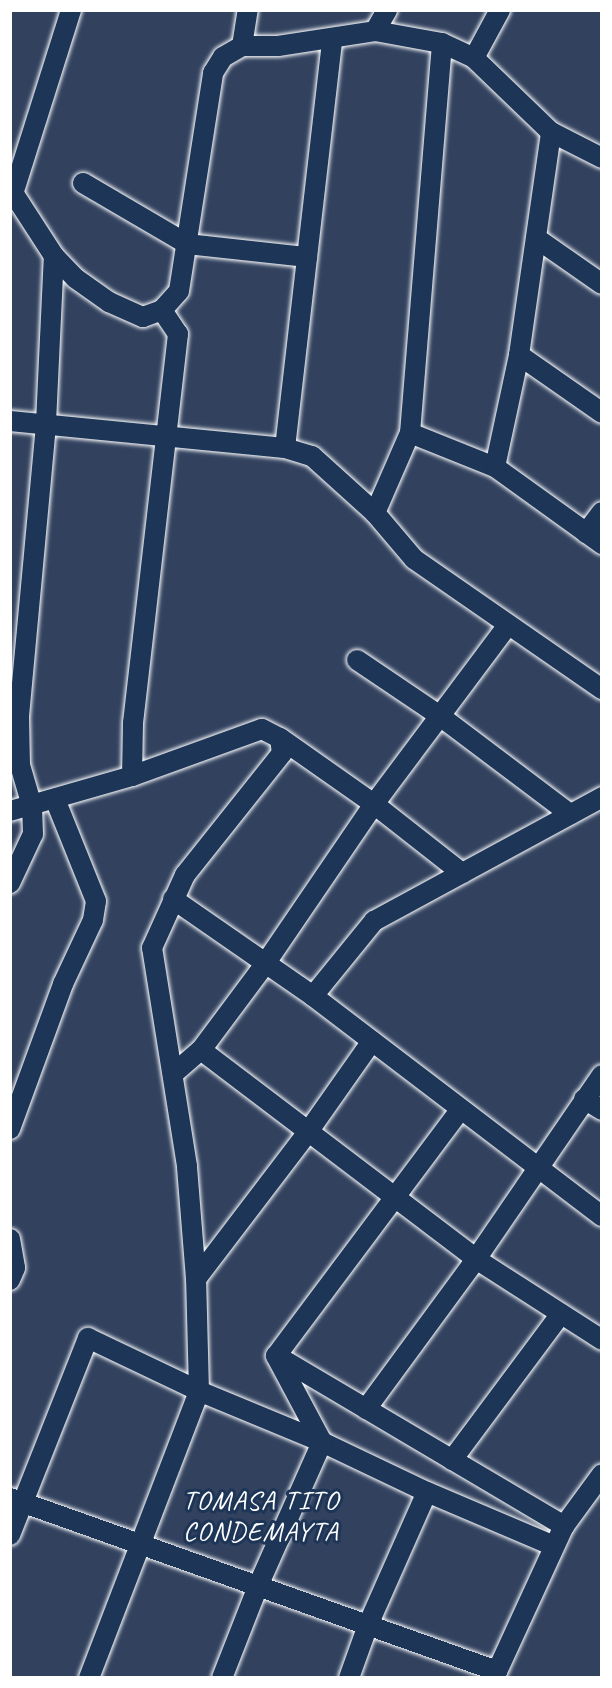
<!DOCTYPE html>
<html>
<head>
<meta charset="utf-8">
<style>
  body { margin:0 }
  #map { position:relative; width:612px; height:1688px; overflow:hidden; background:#31415e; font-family:Caveat,sans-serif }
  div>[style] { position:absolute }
  .roads { filter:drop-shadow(0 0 2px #fff) drop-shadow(0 0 2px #fff) }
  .minor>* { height:20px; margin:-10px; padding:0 10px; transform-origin:10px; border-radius:10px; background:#1d3557 }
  span { translate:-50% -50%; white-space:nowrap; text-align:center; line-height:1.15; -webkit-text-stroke:6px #1d3557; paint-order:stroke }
  .neighbourhood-label { font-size:27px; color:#fff; letter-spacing:1.5px }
  .frame { position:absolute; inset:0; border:12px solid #fff; pointer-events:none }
</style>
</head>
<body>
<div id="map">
  <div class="roads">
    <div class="minor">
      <div style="left:375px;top:31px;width:24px;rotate:-60deg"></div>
      <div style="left:242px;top:46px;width:36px;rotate:-81deg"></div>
      <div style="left:474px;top:58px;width:55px;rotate:-61.6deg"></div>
      <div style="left:83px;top:183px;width:121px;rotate:30.4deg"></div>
      <div style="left:187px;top:244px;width:121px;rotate:6.2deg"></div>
      <div style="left:10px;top:188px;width:81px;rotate:57.1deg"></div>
      <div style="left:54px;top:256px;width:30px;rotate:46deg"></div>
      <div style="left:75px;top:278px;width:42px;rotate:35.2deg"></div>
      <div style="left:109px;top:302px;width:37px;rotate:24deg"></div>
      <div style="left:143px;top:317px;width:20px;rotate:-20deg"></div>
      <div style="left:162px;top:310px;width:25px;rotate:-48deg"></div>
      <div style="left:179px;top:291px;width:221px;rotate:-81.1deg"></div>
      <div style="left:213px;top:73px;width:19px;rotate:-58deg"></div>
      <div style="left:223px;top:57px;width:22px;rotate:-30deg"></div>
      <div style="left:242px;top:46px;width:36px"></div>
      <div style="left:278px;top:46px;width:98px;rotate:-8.8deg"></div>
      <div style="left:375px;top:31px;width:68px;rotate:10.2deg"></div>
      <div style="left:442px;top:43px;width:35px;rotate:25deg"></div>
      <div style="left:474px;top:58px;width:107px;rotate:43.9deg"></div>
      <div style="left:551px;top:132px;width:57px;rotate:27deg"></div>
      <div style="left:14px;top:191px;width:190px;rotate:-72.5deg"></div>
      <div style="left:536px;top:238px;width:80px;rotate:34.9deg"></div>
      <div style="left:519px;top:355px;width:101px;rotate:34.9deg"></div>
      <div style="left:10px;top:421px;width:276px;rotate:5.6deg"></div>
      <div style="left:285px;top:448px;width:28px;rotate:17deg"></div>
      <div style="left:312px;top:456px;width:85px;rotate:42.1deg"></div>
      <div style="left:375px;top:513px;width:60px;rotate:49.7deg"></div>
      <div style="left:414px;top:559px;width:229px;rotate:34.7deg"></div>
      <div style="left:410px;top:433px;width:92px;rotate:21.8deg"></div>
      <div style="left:495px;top:467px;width:132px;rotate:35.7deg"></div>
      <div style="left:285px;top:448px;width:411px;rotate:-83.4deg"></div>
      <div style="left:495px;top:467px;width:115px;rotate:-77.9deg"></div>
      <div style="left:519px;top:355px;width:225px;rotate:-81.8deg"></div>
      <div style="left:375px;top:513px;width:87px;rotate:-66.4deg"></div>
      <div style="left:410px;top:433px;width:391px;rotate:-85.3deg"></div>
      <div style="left:586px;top:533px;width:26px;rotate:-53deg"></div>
      <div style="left:357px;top:660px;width:100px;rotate:34deg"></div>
      <div style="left:440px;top:716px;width:163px;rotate:37deg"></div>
      <div style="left:132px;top:776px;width:53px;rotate:-88.9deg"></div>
      <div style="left:133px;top:723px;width:392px;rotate:-83.4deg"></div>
      <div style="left:178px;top:334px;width:29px;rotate:-124deg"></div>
      <div style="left:10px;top:811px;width:127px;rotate:-16deg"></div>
      <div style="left:132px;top:776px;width:138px;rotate:-19.9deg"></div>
      <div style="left:262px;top:729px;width:20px;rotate:27deg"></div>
      <div style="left:280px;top:738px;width:115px;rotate:35.1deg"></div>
      <div style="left:374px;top:804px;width:112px;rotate:38.1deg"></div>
      <div style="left:10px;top:883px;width:54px;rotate:-64.9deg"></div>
      <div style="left:33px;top:834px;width:28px;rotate:-92deg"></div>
      <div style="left:32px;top:806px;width:43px;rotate:-106.3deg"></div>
      <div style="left:20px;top:765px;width:49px;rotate:-91.2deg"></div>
      <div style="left:19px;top:716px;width:294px;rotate:-84.7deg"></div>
      <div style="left:46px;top:423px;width:167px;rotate:-87.3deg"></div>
      <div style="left:173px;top:899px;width:170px;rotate:34.7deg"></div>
      <div style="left:313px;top:996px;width:363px;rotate:37.3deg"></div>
      <div style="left:313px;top:996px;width:97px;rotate:-50.9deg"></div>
      <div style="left:374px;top:921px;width:260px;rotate:-28.5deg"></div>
      <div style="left:201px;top:1050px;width:345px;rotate:37.2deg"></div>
      <div style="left:476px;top:1259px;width:150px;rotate:32.7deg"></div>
      <div style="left:173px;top:1074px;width:37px;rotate:-41deg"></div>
      <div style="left:201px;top:1050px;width:107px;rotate:-53.3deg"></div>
      <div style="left:265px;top:964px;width:194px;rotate:-55.7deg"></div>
      <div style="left:374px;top:804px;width:222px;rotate:-53.2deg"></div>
      <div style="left:584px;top:1099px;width:21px;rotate:31deg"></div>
      <div style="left:10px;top:1129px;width:154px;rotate:-69.9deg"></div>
      <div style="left:63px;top:984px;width:71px;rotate:-64.9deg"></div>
      <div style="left:93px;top:920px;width:19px;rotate:-81deg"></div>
      <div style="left:96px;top:901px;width:110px;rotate:-111.9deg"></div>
      <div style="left:10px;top:1239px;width:29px;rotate:80deg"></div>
      <div style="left:15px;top:1268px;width:13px;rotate:113deg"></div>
      <div style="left:196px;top:1279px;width:185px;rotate:-52.7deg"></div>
      <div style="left:308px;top:1132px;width:111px;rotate:-54.9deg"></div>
      <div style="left:277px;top:1356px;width:334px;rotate:30.6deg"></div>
      <div style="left:366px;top:1409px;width:186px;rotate:-53.7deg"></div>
      <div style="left:476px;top:1259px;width:223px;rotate:-55.6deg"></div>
      <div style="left:452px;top:1460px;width:182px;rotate:-53.3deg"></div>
      <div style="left:10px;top:1498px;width:517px;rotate:19.56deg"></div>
      <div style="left:10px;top:1535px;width:212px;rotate:-68.4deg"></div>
      <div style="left:88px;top:1338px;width:123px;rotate:25.5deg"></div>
      <div style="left:199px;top:1391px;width:133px;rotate:22.5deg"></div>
      <div style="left:322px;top:1442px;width:116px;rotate:25.5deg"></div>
      <div style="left:427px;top:1492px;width:138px;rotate:23deg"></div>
      <div style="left:89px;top:1678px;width:307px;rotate:-69deg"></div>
      <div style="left:199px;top:1391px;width:112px;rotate:-91.5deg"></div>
      <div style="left:196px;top:1279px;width:113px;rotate:-94.6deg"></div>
      <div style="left:187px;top:1166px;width:221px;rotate:-99.1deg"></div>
      <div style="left:152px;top:948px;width:80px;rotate:-65.7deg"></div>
      <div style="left:185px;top:875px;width:156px;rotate:-51.5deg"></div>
      <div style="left:282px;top:753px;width:15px;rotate:-98deg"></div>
      <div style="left:222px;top:1678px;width:99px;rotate:-68.6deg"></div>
      <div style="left:258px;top:1586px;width:158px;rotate:-66deg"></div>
      <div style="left:322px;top:1442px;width:98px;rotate:-118.1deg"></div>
      <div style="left:276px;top:1356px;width:307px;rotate:-53.2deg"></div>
      <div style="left:349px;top:1678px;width:56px;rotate:-70.3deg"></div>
      <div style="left:368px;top:1625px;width:145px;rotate:-66.1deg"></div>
      <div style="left:494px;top:1678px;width:167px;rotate:-65.3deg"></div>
      <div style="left:564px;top:1526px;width:64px;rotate:-53.8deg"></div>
    </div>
  </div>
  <div class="neighbourhood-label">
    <span style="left:261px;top:1516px">TOMASA TITO<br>CONDEMAYTA</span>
  </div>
  <div class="frame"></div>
</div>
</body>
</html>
